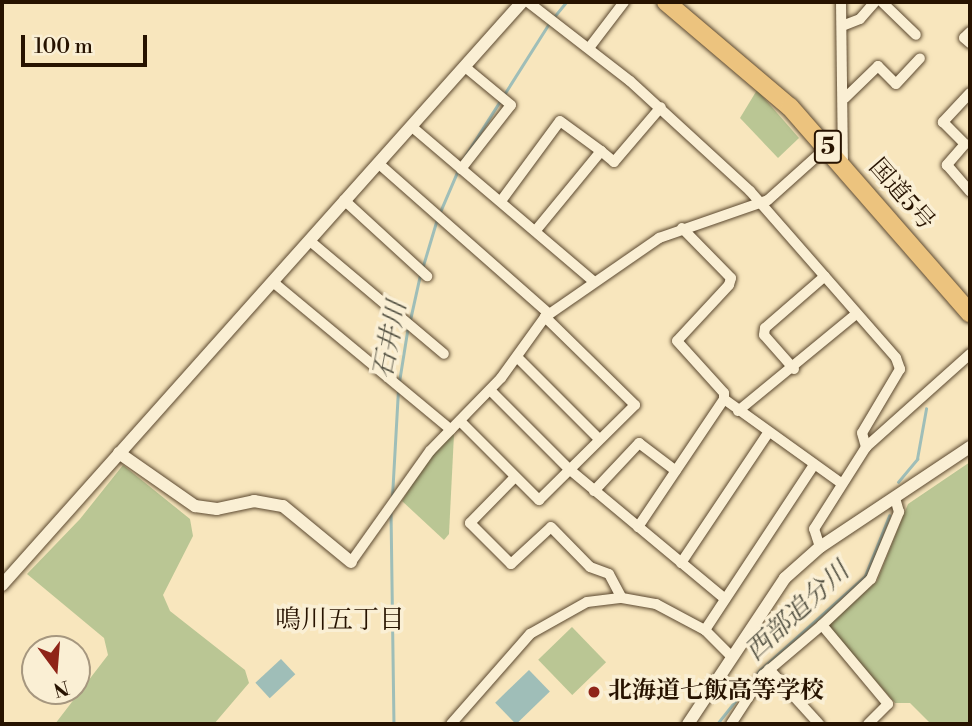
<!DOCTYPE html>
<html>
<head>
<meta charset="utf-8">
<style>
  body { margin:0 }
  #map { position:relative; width:972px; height:726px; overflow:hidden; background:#f8e6bd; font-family:"Libre Bodoni","Noto Serif JP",serif }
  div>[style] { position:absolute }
  .green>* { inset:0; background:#bac694; transform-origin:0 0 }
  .water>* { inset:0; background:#9fbeb8; transform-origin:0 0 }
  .stream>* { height:2.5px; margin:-1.25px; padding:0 1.25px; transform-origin:1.25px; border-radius:1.25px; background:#9fbeb8 }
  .roads { filter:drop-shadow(0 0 2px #5b482f) drop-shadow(0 0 2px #5b482f) }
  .street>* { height:10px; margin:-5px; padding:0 5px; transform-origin:5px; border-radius:5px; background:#faefd4 }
  .secondary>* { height:12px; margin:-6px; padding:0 6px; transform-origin:6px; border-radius:6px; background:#faefd4 }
  .highway>* { height:18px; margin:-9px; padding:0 9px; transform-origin:9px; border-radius:9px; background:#ecc37e }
  .dots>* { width:19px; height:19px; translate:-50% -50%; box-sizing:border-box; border:4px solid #faefd4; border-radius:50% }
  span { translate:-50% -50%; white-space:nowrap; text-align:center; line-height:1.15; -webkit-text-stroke:7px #faefd4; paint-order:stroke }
  .shield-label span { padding:2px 5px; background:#faefd4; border:2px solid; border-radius:5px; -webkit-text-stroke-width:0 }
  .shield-label { font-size:23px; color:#271300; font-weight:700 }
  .street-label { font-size:24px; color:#271300 }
  .poi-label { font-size:24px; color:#271300; font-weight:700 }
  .left { translate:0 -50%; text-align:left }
  .water-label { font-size:26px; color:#514f40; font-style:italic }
  .neighbourhood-label { font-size:26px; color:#271300 }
  .frame { position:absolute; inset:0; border:4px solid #271300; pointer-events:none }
  .north { position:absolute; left:21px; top:635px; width:70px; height:70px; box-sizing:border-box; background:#faefd4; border:2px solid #a6977f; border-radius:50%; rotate:164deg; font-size:19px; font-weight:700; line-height:28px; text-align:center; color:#271300 }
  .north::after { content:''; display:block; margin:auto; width:24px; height:32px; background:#8f2418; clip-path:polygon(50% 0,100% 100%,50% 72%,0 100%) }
  .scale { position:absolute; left:21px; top:35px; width:126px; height:32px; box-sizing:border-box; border:4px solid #271300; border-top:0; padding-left:9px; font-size:21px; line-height:24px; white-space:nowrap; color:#271300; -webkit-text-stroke:5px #faefd4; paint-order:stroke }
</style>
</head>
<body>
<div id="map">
  <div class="green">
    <div style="clip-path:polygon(757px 90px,799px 138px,778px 158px,740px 118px)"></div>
    <div style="clip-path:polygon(454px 434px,449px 534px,444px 540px,402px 501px,430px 455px)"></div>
    <div style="clip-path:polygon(970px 462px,970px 724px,931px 724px,910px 703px,895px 703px,828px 626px,877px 581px,908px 504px)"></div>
    <div style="clip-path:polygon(123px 465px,190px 519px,193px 536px,163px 595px,170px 611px,245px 670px,249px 683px,214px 724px,55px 724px,108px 655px,104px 638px,27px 574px,80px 519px)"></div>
    <div style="left:572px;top:627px;width:49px;height:47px;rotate:46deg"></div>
  </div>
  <div class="water">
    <div style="left:281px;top:659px;width:21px;height:35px;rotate:47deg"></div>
    <div style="left:529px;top:670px;width:30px;height:47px;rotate:46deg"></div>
  </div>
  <div class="stream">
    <div style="left:554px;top:17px;width:19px;rotate:-51deg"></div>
    <div style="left:462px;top:161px;width:165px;rotate:-57.7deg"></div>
    <div style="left:440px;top:212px;width:46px;rotate:-66.8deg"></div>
    <div style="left:422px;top:269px;width:52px;rotate:-73.3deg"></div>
    <div style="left:410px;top:320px;width:46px;rotate:-77.5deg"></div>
    <div style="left:399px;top:382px;width:57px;rotate:-80.9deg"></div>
    <div style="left:898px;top:482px;width:30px;rotate:-50deg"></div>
    <div style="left:917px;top:459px;width:51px;rotate:-79.8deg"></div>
    <div style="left:392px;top:497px;width:108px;rotate:-86.8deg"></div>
    <div style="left:391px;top:511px;width:213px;rotate:89.2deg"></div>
    <div style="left:717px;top:724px;width:69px;rotate:-51.5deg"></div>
    <div style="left:760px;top:670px;width:141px;rotate:-41.8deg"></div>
    <div style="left:865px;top:576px;width:65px;rotate:-68.2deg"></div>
  </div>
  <div class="roads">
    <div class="street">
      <div style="left:528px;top:2px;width:129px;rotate:37.8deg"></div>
      <div style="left:630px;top:81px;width:163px;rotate:42.5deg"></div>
      <div style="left:750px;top:191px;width:222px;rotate:48.8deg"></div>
      <div style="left:896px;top:358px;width:12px;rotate:70deg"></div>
      <div style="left:900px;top:369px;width:74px;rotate:120.7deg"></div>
      <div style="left:862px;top:433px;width:15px;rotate:74deg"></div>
      <div style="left:841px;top:2px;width:163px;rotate:89.3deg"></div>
      <div style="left:882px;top:2px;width:47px;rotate:44.1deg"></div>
      <div style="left:842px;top:26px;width:19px;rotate:-21deg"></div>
      <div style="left:860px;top:19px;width:23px;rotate:-49deg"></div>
      <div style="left:970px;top:32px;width:8px;rotate:135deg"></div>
      <div style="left:964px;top:38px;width:8px;rotate:40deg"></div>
      <div style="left:589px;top:48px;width:58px;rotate:-52.7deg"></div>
      <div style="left:970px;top:93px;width:40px;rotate:133deg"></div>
      <div style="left:943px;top:122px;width:31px;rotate:45deg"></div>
      <div style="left:965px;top:144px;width:28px;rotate:131deg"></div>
      <div style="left:947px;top:165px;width:35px;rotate:49deg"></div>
      <div style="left:845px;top:98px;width:46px;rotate:-44.1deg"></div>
      <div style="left:878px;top:66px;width:25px;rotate:45deg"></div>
      <div style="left:896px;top:84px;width:35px;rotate:-47deg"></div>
      <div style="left:411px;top:126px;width:240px;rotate:40.4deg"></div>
      <div style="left:378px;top:163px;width:228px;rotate:41.4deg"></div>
      <div style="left:461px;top:169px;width:81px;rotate:-52deg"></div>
      <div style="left:511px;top:105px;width:60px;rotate:-140.4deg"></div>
      <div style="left:344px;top:200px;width:113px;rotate:42.5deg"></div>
      <div style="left:501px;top:201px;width:99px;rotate:-53.6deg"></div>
      <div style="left:560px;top:121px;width:51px;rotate:36.2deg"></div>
      <div style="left:682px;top:228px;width:70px;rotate:45.6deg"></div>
      <div style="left:731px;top:278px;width:7px;rotate:106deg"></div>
      <div style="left:729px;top:285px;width:76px;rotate:132.9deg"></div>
      <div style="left:677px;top:341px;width:70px;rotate:47.9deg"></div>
      <div style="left:724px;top:393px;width:6px;rotate:90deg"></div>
      <div style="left:724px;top:399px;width:144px;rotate:35.7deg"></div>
      <div style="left:537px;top:229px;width:101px;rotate:-50.6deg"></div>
      <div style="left:601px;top:151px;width:17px;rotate:40deg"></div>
      <div style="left:614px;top:162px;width:72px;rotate:-49.5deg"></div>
      <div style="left:310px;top:241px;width:175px;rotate:40.1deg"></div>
      <div style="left:273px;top:282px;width:231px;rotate:39.7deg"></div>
      <div style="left:517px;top:357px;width:116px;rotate:45deg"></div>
      <div style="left:794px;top:369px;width:45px;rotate:-131.4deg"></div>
      <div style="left:764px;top:335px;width:7px;rotate:-82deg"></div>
      <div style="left:765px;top:328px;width:79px;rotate:-40.9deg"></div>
      <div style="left:490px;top:390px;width:112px;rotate:45deg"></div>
      <div style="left:569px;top:469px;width:203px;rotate:39.8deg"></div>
      <div style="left:738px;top:411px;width:153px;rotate:-39.4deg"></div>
      <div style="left:460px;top:421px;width:112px;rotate:45deg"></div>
      <div style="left:539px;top:500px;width:135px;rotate:-44.7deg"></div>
      <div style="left:635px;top:405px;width:126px;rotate:-135.6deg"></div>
      <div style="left:514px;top:478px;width:63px;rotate:134.4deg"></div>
      <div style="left:470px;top:523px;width:58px;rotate:45deg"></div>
      <div style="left:511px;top:564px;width:54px;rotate:-42.8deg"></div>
      <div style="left:551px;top:527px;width:56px;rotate:45.7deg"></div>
      <div style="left:590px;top:567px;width:20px;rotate:20deg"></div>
      <div style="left:609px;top:574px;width:27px;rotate:62deg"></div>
      <div style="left:594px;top:491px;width:66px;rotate:-46.8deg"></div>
      <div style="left:639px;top:443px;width:46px;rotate:37.1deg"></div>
      <div style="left:638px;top:527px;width:154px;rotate:-56.1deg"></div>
      <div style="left:820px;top:547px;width:19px;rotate:-108deg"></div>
      <div style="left:814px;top:529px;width:97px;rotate:-57.6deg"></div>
      <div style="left:866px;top:447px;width:140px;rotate:-41.8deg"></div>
      <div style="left:351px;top:562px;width:136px;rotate:-54.6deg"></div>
      <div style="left:430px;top:451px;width:102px;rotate:-45.8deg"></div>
      <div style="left:501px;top:378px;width:75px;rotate:-54.2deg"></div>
      <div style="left:545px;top:317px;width:139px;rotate:-34.7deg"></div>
      <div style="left:659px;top:238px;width:115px;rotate:-19.2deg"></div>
      <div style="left:768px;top:200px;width:79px;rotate:-41.9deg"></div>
      <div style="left:681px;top:563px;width:156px;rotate:-56.2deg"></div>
      <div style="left:822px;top:625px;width:67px;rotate:-43.2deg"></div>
      <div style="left:871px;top:579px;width:73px;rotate:-67.3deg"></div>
      <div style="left:899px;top:512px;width:15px;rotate:-106deg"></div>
      <div style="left:705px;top:630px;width:198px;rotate:-56.6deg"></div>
      <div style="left:769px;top:669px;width:74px;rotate:47.7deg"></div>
      <div style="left:451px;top:724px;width:120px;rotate:-48.7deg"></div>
      <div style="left:530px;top:634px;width:65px;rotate:-29.3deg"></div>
      <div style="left:587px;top:602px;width:35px;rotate:-7deg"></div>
      <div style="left:622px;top:598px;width:35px;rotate:10deg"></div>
      <div style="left:656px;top:604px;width:55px;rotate:28deg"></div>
      <div style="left:705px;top:630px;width:37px;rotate:45deg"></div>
      <div style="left:731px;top:724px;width:59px;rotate:-56.9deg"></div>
      <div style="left:763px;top:675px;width:77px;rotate:-40.3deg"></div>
      <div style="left:822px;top:625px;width:103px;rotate:50.1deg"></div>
      <div style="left:888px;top:704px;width:28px;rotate:135deg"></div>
    </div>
    <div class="secondary">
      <div style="left:119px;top:453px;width:93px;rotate:34.9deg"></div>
      <div style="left:195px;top:506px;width:22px;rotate:8deg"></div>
      <div style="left:217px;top:509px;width:38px;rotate:-12deg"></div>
      <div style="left:254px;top:501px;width:29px;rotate:10deg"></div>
      <div style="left:283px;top:506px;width:88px;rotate:39.5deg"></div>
      <div style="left:2px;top:585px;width:781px;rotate:-48.27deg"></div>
      <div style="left:688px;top:724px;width:175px;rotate:-56.4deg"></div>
      <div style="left:785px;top:578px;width:47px;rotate:-41.5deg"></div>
      <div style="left:820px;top:547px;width:180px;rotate:-33.7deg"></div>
    </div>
    <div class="highway">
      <div style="left:666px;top:2px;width:162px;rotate:40.3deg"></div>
      <div style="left:790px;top:107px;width:274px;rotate:48.9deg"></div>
    </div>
  </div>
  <div class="dots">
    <div style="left:594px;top:692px;background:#8f2418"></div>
  </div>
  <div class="shield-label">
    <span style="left:828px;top:147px">5</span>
  </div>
  <div class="street-label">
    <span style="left:901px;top:195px;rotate:49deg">国道5号</span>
  </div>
  <div class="poi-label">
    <span class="left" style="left:608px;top:692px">北海道七飯高等学校</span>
  </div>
  <div class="water-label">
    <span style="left:391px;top:340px;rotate:-79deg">石井川</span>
    <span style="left:798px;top:612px;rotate:-43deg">西部追分川</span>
  </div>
  <div class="neighbourhood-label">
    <span style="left:340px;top:621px">鳴川五丁目</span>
  </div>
  <div class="frame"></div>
  <div class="north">N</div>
  <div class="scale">100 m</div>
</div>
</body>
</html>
